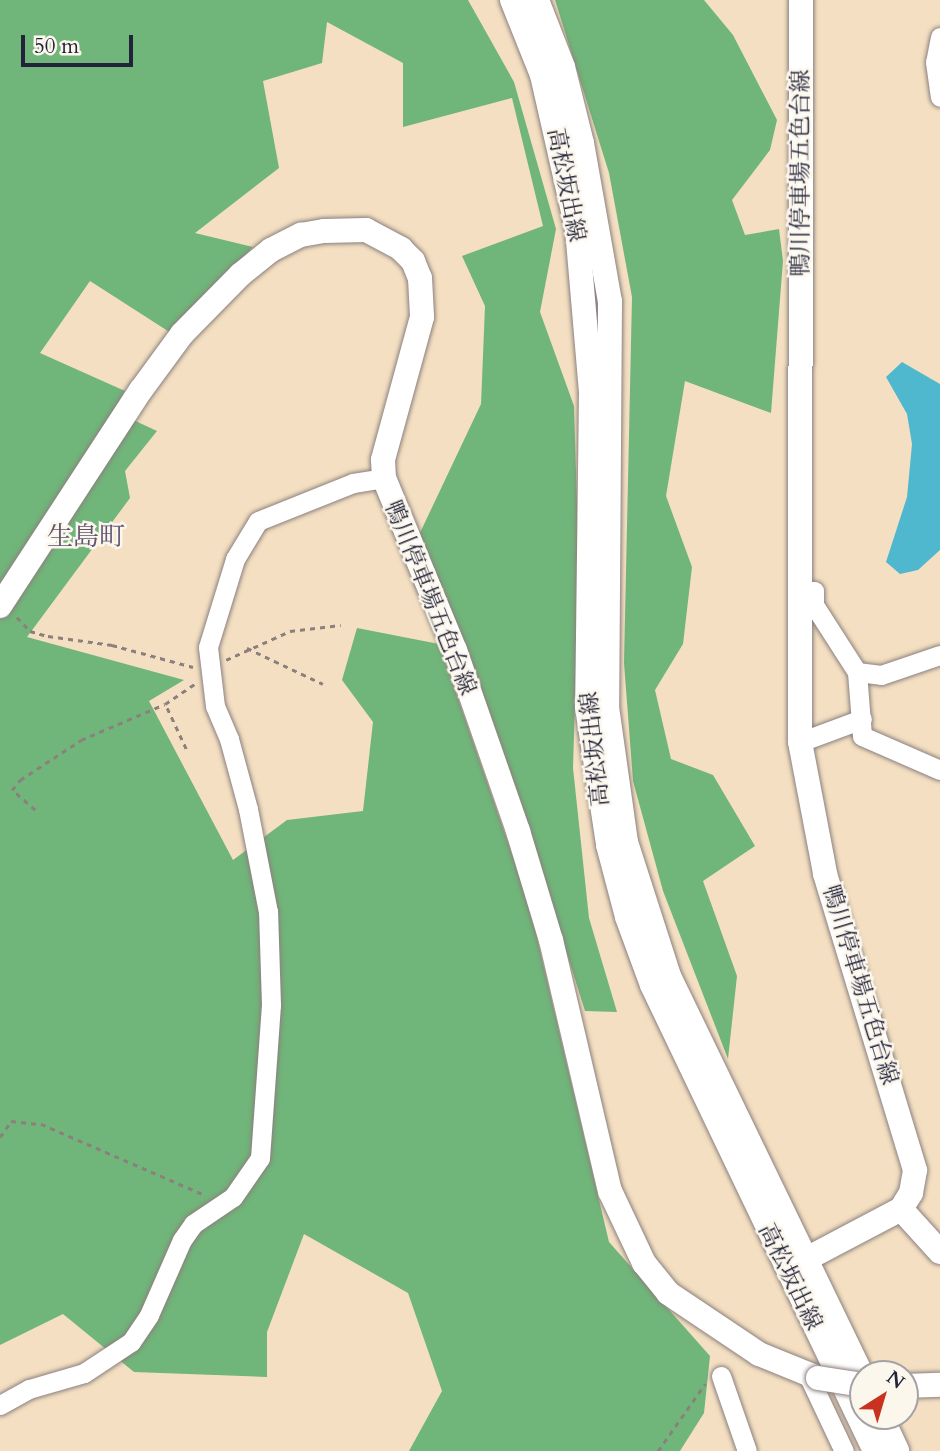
<!DOCTYPE html>
<html>
<head>
<meta charset="utf-8">
<style>
  body { margin:0 }
  #map { position:relative; width:940px; height:1451px; overflow:hidden; background:#f4dfc2; font-family:Cardo,"Noto Serif JP",serif }
  div>[style] { position:absolute }
  .forest>* { inset:0; background:#70b57a }
  .water>* { inset:0; background:#50b8ce }
  .path>* { height:2.5px; margin-top:-1.25px; transform-origin:0; background:repeating-linear-gradient(90deg,#8b807e 0 5px,transparent 0 10px) }
  .roads { filter:drop-shadow(0 0 2px #8b807e) drop-shadow(0 0 2px #8b807e) }
  .minor>* { height:19px; margin:-9.5px; padding:0 9.5px; transform-origin:9.5px; border-radius:9.5px; background:#fff }
  .major>* { height:24px; margin:-12px; padding:0 12px; transform-origin:12px; border-radius:12px; background:#fff }
  .bridges { filter:drop-shadow(0 0 2px #8b807e) drop-shadow(0 0 2px #8b807e) }
  .major-bridge>* { height:24px; margin:-12px; padding:0 12px; transform-origin:12px; border-radius:12px; background:#fff }
  span { translate:-50% -50%; white-space:nowrap; text-align:center; line-height:1.15; -webkit-text-stroke:5px #fbf7ec; paint-order:stroke }
  .street-label { font-size:23px; color:#22223b }
  .quarter-label { font-size:26px; color:#615573 }
  .north { position:absolute; left:849px; top:1360px; width:70px; height:70px; box-sizing:border-box; background:#fbf7ec; border:2px solid #a4a2a5; border-radius:50%; rotate:37deg; font-size:19px; font-weight:700; line-height:28px; text-align:center; color:#22223b }
  .north::after { content:''; display:block; margin:auto; width:24px; height:32px; background:#c8321e; clip-path:polygon(50% 0,100% 100%,50% 72%,0 100%) }
  .scale { position:absolute; left:21px; top:35px; width:112px; height:32px; box-sizing:border-box; border:4px solid #22223b; border-top:0; padding-left:9px; font-size:21px; line-height:24px; white-space:nowrap; color:#22223b; -webkit-text-stroke:5px #fbf7ec; paint-order:stroke }
</style>
</head>
<body>
<div id="map">
  <div class="forest">
    <div style="clip-path:polygon(0 0,468px 0,514px 82px,556px 229px,540px 312px,574px 406px,579px 571px,573px 768px,589px 918px,617px 1012px,585px 1011px,502px 748px,418px 537px,481px 404px,485px 306px,462px 256px,543px 226px,512px 98px,403px 127px,403px 63px,327px 22px,322px 63px,263px 81px,279px 168px,195px 233px,253px 247px,171px 333px,90px 281px,40px 353px,125px 391px,114px 411px,157px 431px,125px 471px,130px 498px,27px 637px,184px 680px,149px 701px,233px 860px,287px 820px,363px 811px,373px 722px,342px 680px,357px 628px,439px 644px,528px 900px,609px 1242px,710px 1356px,704px 1413px,680px 1451px,409px 1451px,442px 1391px,408px 1293px,304px 1234px,267px 1332px,267px 1377px,134px 1372px,63px 1314px,0 1345px)"></div>
    <div style="clip-path:polygon(555px 0,704px 0,733px 35px,777px 120px,770px 150px,732px 200px,745px 235px,779px 229px,783px 261px,771px 413px,685px 381px,666px 496px,692px 567px,683px 644px,655px 690px,671px 759px,713px 775px,755px 846px,703px 881px,737px 976px,728px 1059px,663px 891px,633px 781px,624px 663px,632px 297px,609px 173px)"></div>
  </div>
  <div class="water">
    <div style="clip-path:polygon(902px 362px,940px 384px,940px 550px,918px 570px,900px 574px,886px 562px,907px 497px,912px 444px,907px 414px,886px 377px)"></div>
  </div>
  <div class="path">
    <div style="left:17px;top:617px;width:19px;rotate:47deg"></div>
    <div style="left:30px;top:631px;width:19px;rotate:16deg"></div>
    <div style="left:48px;top:636px;width:65px;rotate:8deg"></div>
    <div style="left:112px;top:645px;width:84px;rotate:15.2deg"></div>
    <div style="left:247px;top:648px;width:84px;rotate:25.3deg"></div>
    <div style="left:226px;top:660px;width:70px;rotate:-24.4deg"></div>
    <div style="left:290px;top:631px;width:51px;rotate:-6.7deg"></div>
    <div style="left:186px;top:749px;width:50px;rotate:-115deg"></div>
    <div style="left:165px;top:704px;width:37px;rotate:-34deg"></div>
    <div style="left:35px;top:810px;width:30px;rotate:-139deg"></div>
    <div style="left:12px;top:790px;width:13px;rotate:-51deg"></div>
    <div style="left:20px;top:780px;width:73px;rotate:-33.3deg"></div>
    <div style="left:81px;top:740px;width:91px;rotate:-23.2deg"></div>
    <div style="left:0;top:1137px;width:19px;rotate:-55deg"></div>
    <div style="left:11px;top:1121px;width:30px;rotate:6deg"></div>
    <div style="left:41px;top:1124px;width:179px;rotate:23.4deg"></div>
    <div style="left:658px;top:1451px;width:82px;rotate:-55deg"></div>
  </div>
  <div class="roads">
    <div class="minor">
      <div style="left:940px;top:37px;width:25px;rotate:101deg"></div>
      <div style="left:935px;top:62px;width:35px;rotate:82deg"></div>
      <div style="left:798px;top:591px;width:16px"></div>
      <div style="left:814px;top:591px;width:14px;rotate:90deg"></div>
      <div style="left:814px;top:605px;width:80px;rotate:57.3deg"></div>
      <div style="left:857px;top:672px;width:24px;rotate:7deg"></div>
      <div style="left:881px;top:675px;width:62px;rotate:-18.7deg"></div>
      <div style="left:857px;top:672px;width:64px;rotate:85.5deg"></div>
      <div style="left:862px;top:736px;width:85px;rotate:23.6deg"></div>
      <div style="left:800px;top:742px;width:66px;rotate:-20.4deg"></div>
      <div style="left:808px;top:1375px;width:84px;rotate:64.7deg"></div>
      <div style="left:721px;top:1376px;width:79px;rotate:70.9deg"></div>
      <div style="left:0;top:1405px;width:33px;rotate:-29deg"></div>
      <div style="left:29px;top:1389px;width:57px;rotate:-16.2deg"></div>
      <div style="left:84px;top:1373px;width:56px;rotate:-33.4deg"></div>
      <div style="left:131px;top:1342px;width:32px;rotate:-56deg"></div>
      <div style="left:149px;top:1315px;width:82px;rotate:-66.3deg"></div>
      <div style="left:182px;top:1240px;width:19px;rotate:-55deg"></div>
      <div style="left:193px;top:1224px;width:48px;rotate:-34deg"></div>
      <div style="left:233px;top:1197px;width:47px;rotate:-55.3deg"></div>
      <div style="left:260px;top:1158px;width:153px;rotate:-85.9deg"></div>
      <div style="left:271px;top:1005px;width:93px;rotate:-91.8deg"></div>
      <div style="left:268px;top:912px;width:105px;rotate:-101deg"></div>
      <div style="left:248px;top:809px;width:73px;rotate:-105.2deg"></div>
      <div style="left:229px;top:739px;width:36px;rotate:-113deg"></div>
      <div style="left:215px;top:706px;width:59px;rotate:-96.8deg"></div>
      <div style="left:208px;top:647px;width:92px;rotate:-72.9deg"></div>
      <div style="left:235px;top:559px;width:44px;rotate:-58.8deg"></div>
      <div style="left:258px;top:521px;width:102px;rotate:-21.8deg"></div>
      <div style="left:353px;top:483px;width:31px;rotate:-9deg"></div>
    </div>
    <div class="major">
      <div style="left:512px;top:0;width:81px;rotate:68.2deg"></div>
      <div style="left:542px;top:75px;width:158px;rotate:77.2deg"></div>
      <div style="left:577px;top:229px;width:163px;rotate:85.1deg"></div>
      <div style="left:591px;top:391px;width:316px;rotate:90.7deg"></div>
      <div style="left:587px;top:707px;width:140px;rotate:81.3deg"></div>
      <div style="left:608px;top:845px;width:74px;rotate:75.2deg"></div>
      <div style="left:627px;top:917px;width:72px;rotate:69.8deg"></div>
      <div style="left:652px;top:985px;width:517px;rotate:64.43deg"></div>
      <div style="left:537px;top:0;width:72px;rotate:68.8deg"></div>
      <div style="left:563px;top:67px;width:78px;rotate:76deg"></div>
      <div style="left:582px;top:143px;width:160px;rotate:80deg"></div>
      <div style="left:610px;top:301px;width:406px;rotate:90.4deg"></div>
      <div style="left:607px;top:707px;width:136px;rotate:82deg"></div>
      <div style="left:626px;top:842px;width:141px;rotate:72.2deg"></div>
      <div style="left:669px;top:976px;width:445px;rotate:64.2deg"></div>
      <div style="left:0;top:606px;width:258px;rotate:-56.9deg"></div>
      <div style="left:141px;top:390px;width:69px;rotate:-53.8deg"></div>
      <div style="left:182px;top:334px;width:83px;rotate:-45.5deg"></div>
      <div style="left:240px;top:275px;width:40px;rotate:-39deg"></div>
      <div style="left:271px;top:250px;width:34px;rotate:-27deg"></div>
      <div style="left:301px;top:235px;width:23px;rotate:-10deg"></div>
      <div style="left:324px;top:231px;width:42px;rotate:-1.4deg"></div>
      <div style="left:366px;top:230px;width:40px;rotate:28deg"></div>
      <div style="left:401px;top:249px;width:17px;rotate:45deg"></div>
      <div style="left:413px;top:261px;width:18px;rotate:68deg"></div>
      <div style="left:420px;top:278px;width:39px;rotate:87deg"></div>
      <div style="left:422px;top:317px;width:148px;rotate:105.3deg"></div>
      <div style="left:383px;top:460px;width:18px;rotate:87deg"></div>
      <div style="left:384px;top:478px;width:186px;rotate:67.6deg"></div>
      <div style="left:455px;top:650px;width:192px;rotate:70.8deg"></div>
      <div style="left:518px;top:831px;width:114px;rotate:73.2deg"></div>
      <div style="left:551px;top:940px;width:258px;rotate:76.8deg"></div>
      <div style="left:610px;top:1191px;width:80px;rotate:64.7deg"></div>
      <div style="left:644px;top:1263px;width:38px;rotate:51deg"></div>
      <div style="left:668px;top:1293px;width:110px;rotate:33.8deg"></div>
      <div style="left:759px;top:1354px;width:64px;rotate:22.1deg"></div>
      <div style="left:901px;top:1209px;width:58px;rotate:47.8deg"></div>
      <div style="left:793px;top:1266px;width:122px;rotate:-27.8deg"></div>
      <div style="left:901px;top:1209px;width:19px;rotate:-58deg"></div>
      <div style="left:911px;top:1193px;width:23px;rotate:-80deg"></div>
      <div style="left:915px;top:1170px;width:310px;rotate:-106.9deg"></div>
      <div style="left:825px;top:873px;width:133px;rotate:-100.8deg"></div>
      <div style="left:800px;top:742px;width:742px;rotate:-89.92deg"></div>
      <div style="left:905px;top:1386px;width:35px;rotate:-2deg"></div>
      <div style="left:881px;top:1416px;width:38px;rotate:65deg"></div>
    </div>
  </div>
  <div class="bridges">
    <div class="major-bridge">
      <div style="left:818px;top:1378px;width:46px;rotate:8.8deg"></div>
    </div>
  </div>
  <div class="street-label">
    <span style="left:801px;top:173px;rotate:-90deg">鴨川停車場五色台線</span>
    <span style="left:566px;top:185px;rotate:79deg">高松坂出線</span>
    <span style="left:430px;top:598px;rotate:68deg">鴨川停車場五色台線</span>
    <span style="left:595px;top:749px;rotate:-96deg">高松坂出線</span>
    <span style="left:860px;top:985px;rotate:73deg">鴨川停車場五色台線</span>
    <span style="left:790px;top:1277px;rotate:64deg">高松坂出線</span>
  </div>
  <div class="quarter-label">
    <span style="left:86px;top:537px">生島町</span>
  </div>
  <div class="north">N</div>
  <div class="scale">50 m</div>
</div>
</body>
</html>
